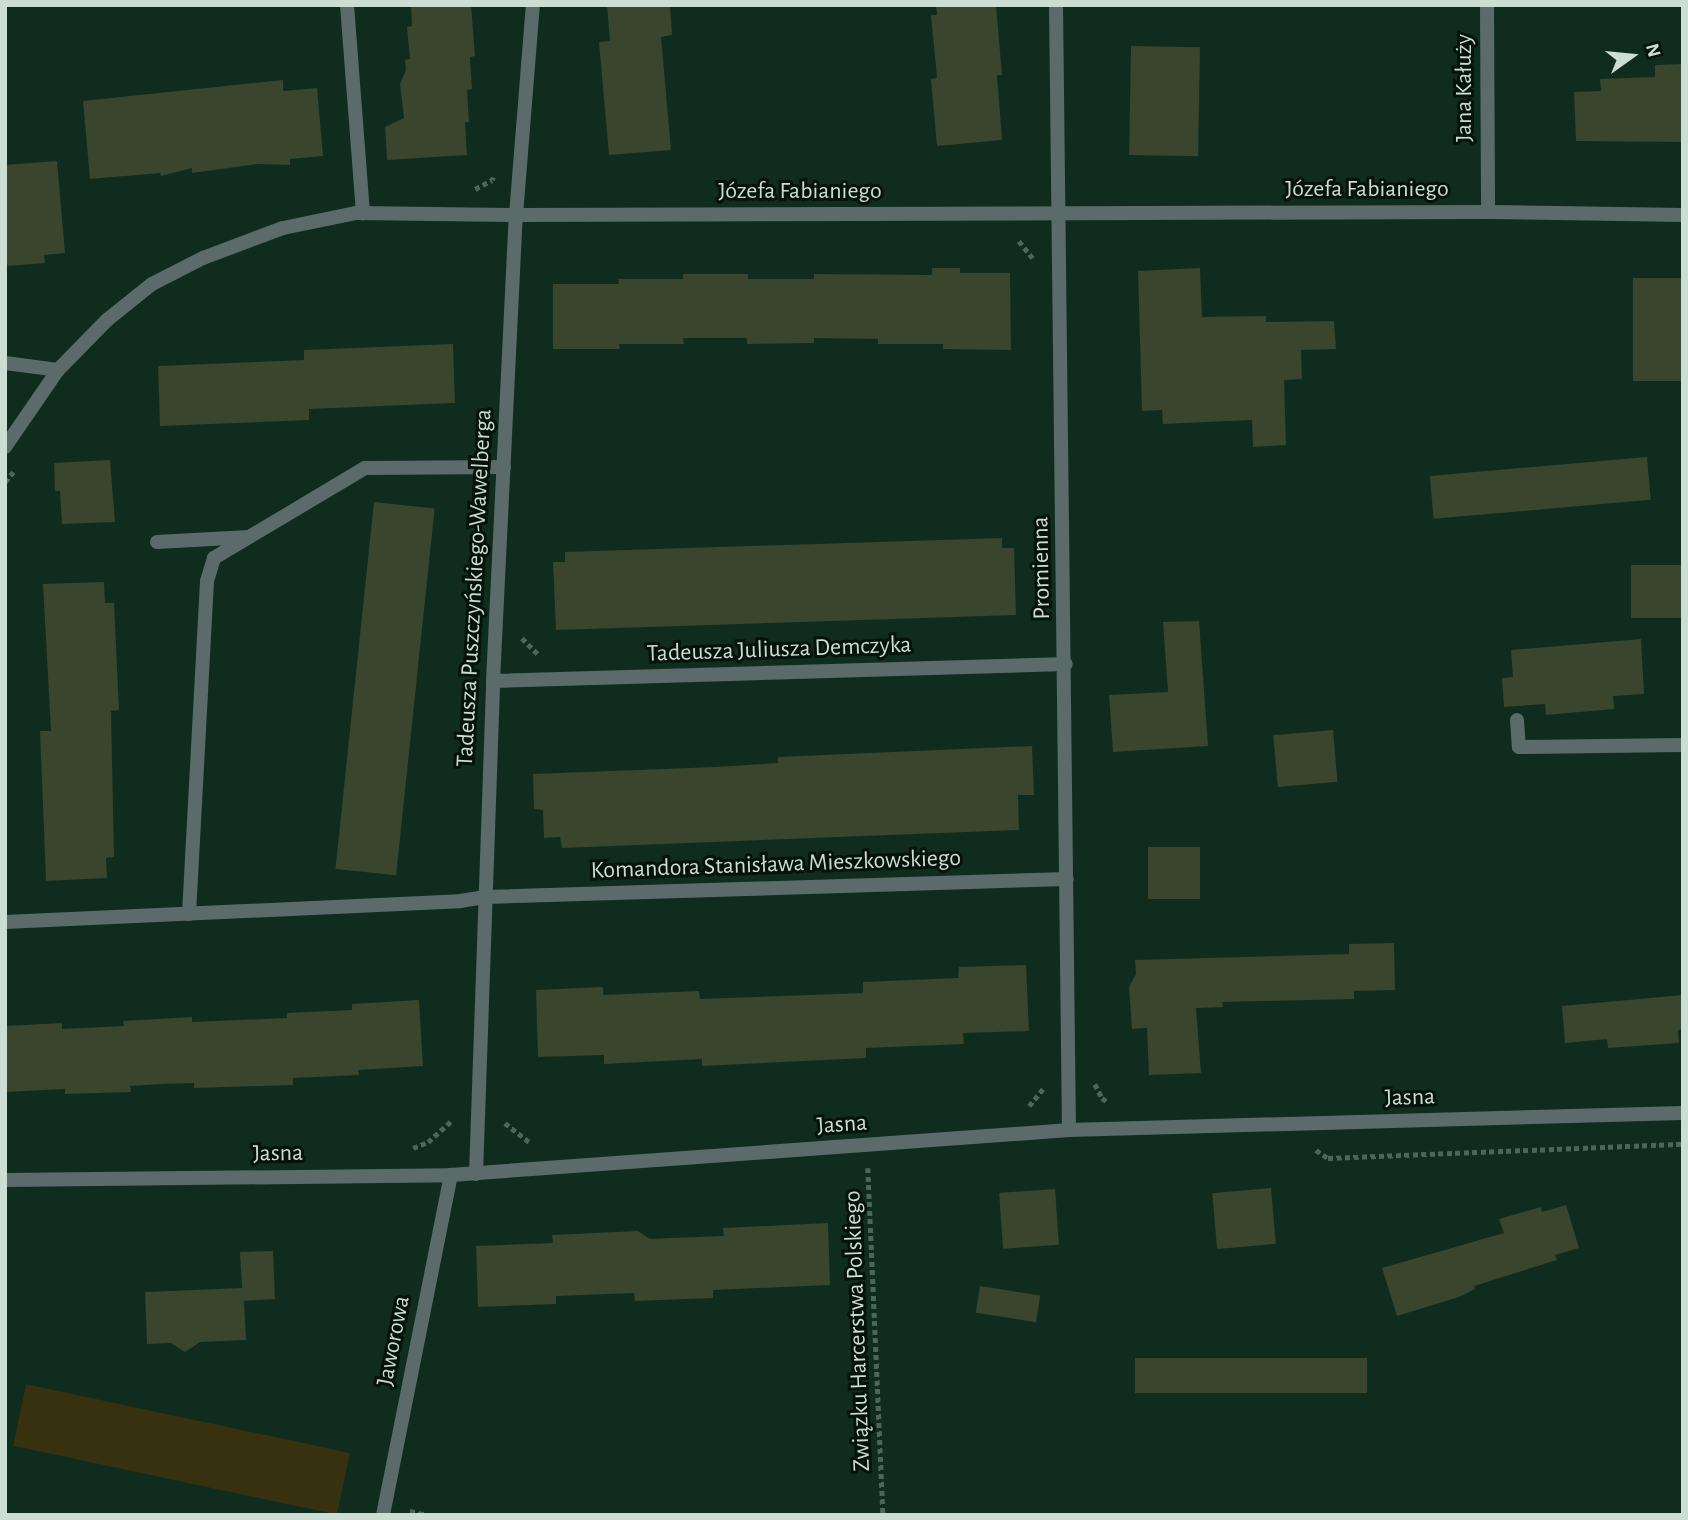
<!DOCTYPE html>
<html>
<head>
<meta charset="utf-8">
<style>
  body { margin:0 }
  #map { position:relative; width:1688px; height:1520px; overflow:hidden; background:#0f2c1f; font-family:"Alegreya Sans",sans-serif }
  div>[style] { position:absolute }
  .green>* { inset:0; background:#37310f; transform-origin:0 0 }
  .building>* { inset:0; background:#39452d; transform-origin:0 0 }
  .path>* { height:4.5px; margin-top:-2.25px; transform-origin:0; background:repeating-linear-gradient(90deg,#4d665a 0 5px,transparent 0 8.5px) }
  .lane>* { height:14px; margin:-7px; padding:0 7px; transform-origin:7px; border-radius:7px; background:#5b6b6a }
  .street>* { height:14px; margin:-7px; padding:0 7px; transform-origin:7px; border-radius:7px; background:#5b6b6a }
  span { translate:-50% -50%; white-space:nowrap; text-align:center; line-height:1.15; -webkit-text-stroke:6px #06120c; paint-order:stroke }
  .street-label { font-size:24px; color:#ccddd3 }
  .frame { position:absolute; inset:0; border:7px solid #ccddd3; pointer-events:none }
  .north { position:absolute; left:1597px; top:21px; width:70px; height:70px; -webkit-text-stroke:5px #06120c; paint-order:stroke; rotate:75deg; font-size:19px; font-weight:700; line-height:28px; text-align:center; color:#ccddd3 }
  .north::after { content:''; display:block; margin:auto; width:24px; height:32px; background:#ccddd3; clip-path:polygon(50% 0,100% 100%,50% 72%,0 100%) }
</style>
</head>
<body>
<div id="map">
  <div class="green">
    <div style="left:350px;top:1453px;width:63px;height:331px;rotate:102deg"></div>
  </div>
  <div class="building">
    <div style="clip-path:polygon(411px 5px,471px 5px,475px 56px,470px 57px,472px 89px,467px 90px,469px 122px,465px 122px,467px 155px,387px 160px,385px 127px,404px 118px,400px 84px,406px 70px,405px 60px,410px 59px,407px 27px,412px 26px)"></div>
    <div style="clip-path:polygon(607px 5px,670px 5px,672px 35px,661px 37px,671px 150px,609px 155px,599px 42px,610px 41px)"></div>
    <div style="clip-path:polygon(936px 5px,996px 5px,1002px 75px,997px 75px,1002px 140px,937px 146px,931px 79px,937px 78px,931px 15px,937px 15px)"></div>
    <div style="left:1131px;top:46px;width:69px;height:109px;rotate:1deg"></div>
    <div style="clip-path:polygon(1683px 64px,1683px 142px,1576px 141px,1574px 92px,1601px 91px,1600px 79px,1655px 77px,1655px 65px)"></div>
    <div style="clip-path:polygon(283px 80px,283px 91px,317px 88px,323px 156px,290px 159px,290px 165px,258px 164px,192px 173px,192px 168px,161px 176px,160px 173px,90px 179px,83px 101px)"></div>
    <div style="clip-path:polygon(57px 161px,65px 253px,44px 255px,45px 263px,8px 266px,5px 258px,5px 165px)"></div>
    <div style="clip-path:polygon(932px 268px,960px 268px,960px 273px,1010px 273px,1011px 350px,943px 349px,943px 344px,878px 344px,878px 339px,814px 338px,814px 343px,747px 344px,747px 338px,683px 338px,684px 344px,619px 344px,620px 349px,553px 349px,553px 284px,619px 284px,618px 279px,683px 279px,683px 274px,748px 274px,748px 279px,814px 279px,814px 274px,932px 275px)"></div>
    <div style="clip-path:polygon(1200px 268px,1202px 317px,1266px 316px,1266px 322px,1334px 321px,1336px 349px,1301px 350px,1302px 379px,1284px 380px,1286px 445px,1253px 447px,1252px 420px,1163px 424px,1162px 410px,1142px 411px,1138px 271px)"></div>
    <div style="left:1683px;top:278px;width:103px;height:50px;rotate:90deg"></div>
    <div style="clip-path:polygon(453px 344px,455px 403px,309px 409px,309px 420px,160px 426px,158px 366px,304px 360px,304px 350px)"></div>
    <div style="left:1647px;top:457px;width:43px;height:218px;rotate:85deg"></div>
    <div style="clip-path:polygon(110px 460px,115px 522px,62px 524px,60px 491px,55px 491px,54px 463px)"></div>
    <div style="left:374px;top:502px;width:61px;height:369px;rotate:6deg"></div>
    <div style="clip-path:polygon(1002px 538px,1002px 548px,1014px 548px,1016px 615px,556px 630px,553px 562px,565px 562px,565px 552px)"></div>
    <div style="left:1683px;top:565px;width:53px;height:52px;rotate:90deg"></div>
    <div style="clip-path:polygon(104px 582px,105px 603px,114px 603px,119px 710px,111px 711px,114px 857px,106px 858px,107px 878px,46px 881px,40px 731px,51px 731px,43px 584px)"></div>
    <div style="clip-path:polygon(1199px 621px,1208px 746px,1113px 752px,1109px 695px,1168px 692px,1163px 622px)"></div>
    <div style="clip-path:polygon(1641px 639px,1644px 694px,1613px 696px,1614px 709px,1546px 715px,1545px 704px,1504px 707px,1502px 678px,1513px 677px,1511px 650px)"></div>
    <div style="left:1333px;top:730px;width:52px;height:60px;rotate:85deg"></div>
    <div style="clip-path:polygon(1032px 746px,1034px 795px,1018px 795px,1019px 830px,562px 848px,560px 837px,544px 838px,543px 810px,534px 809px,533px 774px,715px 767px,778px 763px,778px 757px)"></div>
    <div style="left:1148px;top:847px;width:52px;height:52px"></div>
    <div style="clip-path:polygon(1394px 943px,1395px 990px,1354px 991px,1354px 999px,1222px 1002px,1223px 1007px,1196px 1008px,1201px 1073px,1149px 1075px,1147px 1028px,1132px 1029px,1129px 987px,1136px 974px,1135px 960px,1349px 954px,1349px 944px)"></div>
    <div style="clip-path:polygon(1026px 965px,1029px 1031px,963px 1033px,964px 1044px,866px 1048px,866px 1058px,702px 1066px,702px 1059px,604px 1064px,604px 1055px,538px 1057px,536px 990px,603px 987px,603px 995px,699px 991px,700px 999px,863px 993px,863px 982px,958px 978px,959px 967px)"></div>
    <div style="clip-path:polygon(1683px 995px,1683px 1029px,1678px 1030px,1679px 1043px,1608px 1048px,1607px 1039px,1565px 1043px,1562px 1006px)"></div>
    <div style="clip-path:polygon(419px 1000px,423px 1066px,358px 1070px,359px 1075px,293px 1078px,293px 1085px,194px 1088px,194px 1083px,161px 1084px,130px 1086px,131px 1092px,65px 1094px,65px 1089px,5px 1092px,5px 1026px,62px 1023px,62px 1029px,124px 1026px,123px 1021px,192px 1017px,192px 1022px,287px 1018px,287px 1013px,352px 1010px,352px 1004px)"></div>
    <div style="left:1271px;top:1188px;width:56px;height:59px;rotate:85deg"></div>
    <div style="left:1055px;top:1189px;width:56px;height:56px;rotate:86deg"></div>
    <div style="clip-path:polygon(1566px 1205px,1579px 1248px,1555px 1255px,1557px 1260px,1474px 1286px,1475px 1289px,1459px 1297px,1397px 1316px,1382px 1268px,1504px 1233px,1499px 1219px,1541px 1207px,1542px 1212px)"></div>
    <div style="clip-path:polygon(828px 1223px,830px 1285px,713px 1290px,713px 1298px,635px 1301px,634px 1293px,556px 1296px,556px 1304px,478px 1307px,476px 1246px,553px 1243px,552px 1235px,638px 1231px,650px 1239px,671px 1238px,724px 1236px,723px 1228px)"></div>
    <div style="clip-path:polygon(273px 1251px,275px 1299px,244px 1301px,246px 1340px,200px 1342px,185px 1352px,171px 1343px,147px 1344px,145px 1292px,242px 1288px,240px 1252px)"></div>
    <div style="left:980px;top:1286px;width:61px;height:27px;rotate:9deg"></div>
    <div style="left:1135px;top:1358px;width:232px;height:35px"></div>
  </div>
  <div class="path">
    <div style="left:475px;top:189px;width:19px;rotate:-28deg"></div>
    <div style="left:492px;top:180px;width:3px;rotate:-72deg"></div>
    <div style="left:1019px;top:241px;width:22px;rotate:51deg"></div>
    <div style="left:5px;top:482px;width:13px;rotate:-51deg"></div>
    <div style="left:522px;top:638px;width:23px;rotate:45deg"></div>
    <div style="left:1095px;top:1084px;width:16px;rotate:63deg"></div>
    <div style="left:1102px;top:1098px;width:7px;rotate:34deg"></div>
    <div style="left:1029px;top:1106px;width:22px;rotate:-51deg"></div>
    <div style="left:505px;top:1123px;width:33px;rotate:38deg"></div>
    <div style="left:413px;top:1148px;width:16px;rotate:-22deg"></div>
    <div style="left:428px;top:1142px;width:31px;rotate:-42deg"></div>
    <div style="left:1316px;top:1150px;width:14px;rotate:34deg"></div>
    <div style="left:1328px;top:1158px;width:355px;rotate:-2.3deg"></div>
    <div style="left:868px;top:1168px;width:347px;rotate:87.5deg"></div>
    <div style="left:410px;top:1511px;width:17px;rotate:13deg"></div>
  </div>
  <div class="lane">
    <div style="left:347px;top:5px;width:209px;rotate:85.6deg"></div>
    <div style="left:5px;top:363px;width:53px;rotate:7.5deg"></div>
    <div style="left:157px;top:542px;width:92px;rotate:-3.1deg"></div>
    <div style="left:1517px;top:720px;width:27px;rotate:86deg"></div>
    <div style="left:1519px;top:747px;width:164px;rotate:-0.7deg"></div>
    <div style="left:189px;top:914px;width:333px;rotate:-86.9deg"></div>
    <div style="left:207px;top:581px;width:24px;rotate:-73deg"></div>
    <div style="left:214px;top:558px;width:176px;rotate:-30.8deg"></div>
    <div style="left:365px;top:468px;width:139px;rotate:-0.4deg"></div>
    <div style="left:5px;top:922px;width:455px;rotate:-2.6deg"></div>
    <div style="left:460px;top:901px;width:25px;rotate:-9deg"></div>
  </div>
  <div class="street">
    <div style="left:1056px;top:5px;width:1125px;rotate:89.34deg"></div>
    <div style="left:1487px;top:5px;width:207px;rotate:89.7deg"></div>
    <div style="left:5px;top:447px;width:93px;rotate:-55.5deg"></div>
    <div style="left:58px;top:370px;width:70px;rotate:-45.6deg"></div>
    <div style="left:107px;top:320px;width:58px;rotate:-38.7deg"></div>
    <div style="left:152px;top:284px;width:57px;rotate:-27deg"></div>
    <div style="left:203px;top:258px;width:85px;rotate:-20.6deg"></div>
    <div style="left:283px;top:228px;width:75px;rotate:-11.6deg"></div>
    <div style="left:356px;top:213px;width:160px;rotate:0.7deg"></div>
    <div style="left:516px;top:215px;width:972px;rotate:-0.18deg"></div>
    <div style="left:1488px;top:212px;width:195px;rotate:0.9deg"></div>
    <div style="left:493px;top:681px;width:573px;rotate:-1.7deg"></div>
    <div style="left:485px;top:897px;width:582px;rotate:-1.77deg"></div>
    <div style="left:476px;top:1174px;width:493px;rotate:-88deg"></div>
    <div style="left:493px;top:681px;width:467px;rotate:-87.2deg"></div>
    <div style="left:516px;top:215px;width:211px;rotate:-85.4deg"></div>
    <div style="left:5px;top:1180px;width:446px;rotate:-0.6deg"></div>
    <div style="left:451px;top:1175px;width:620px;rotate:-4.16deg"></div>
    <div style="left:1069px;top:1130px;width:614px;rotate:-1.59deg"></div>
    <div style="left:383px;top:1515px;width:347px;rotate:-78.7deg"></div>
  </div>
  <div class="street-label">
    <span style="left:1465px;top:88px;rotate:-90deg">Jana Kałuży</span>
    <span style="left:1367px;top:190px">Józefa Fabianiego</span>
    <span style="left:800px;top:192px">Józefa Fabianiego</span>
    <span style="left:1042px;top:568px;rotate:-91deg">Promienna</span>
    <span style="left:475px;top:588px;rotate:-87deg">Tadeusza Puszczyńskiego-Wawelberga</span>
    <span style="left:779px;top:650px;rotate:-2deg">Tadeusza Juliusza Demczyka</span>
    <span style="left:776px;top:865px;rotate:-2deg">Komandora Stanisława Mieszkowskiego</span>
    <span style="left:1410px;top:1098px;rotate:-2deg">Jasna</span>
    <span style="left:842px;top:1125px;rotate:-4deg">Jasna</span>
    <span style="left:278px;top:1154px;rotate:-1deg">Jasna</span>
    <span style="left:858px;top:1331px;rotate:-92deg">Związku Harcerstwa Polskiego</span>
    <span style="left:394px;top:1341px;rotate:-79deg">Jaworowa</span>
  </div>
  <div class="frame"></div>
  <div class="north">N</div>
</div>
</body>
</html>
